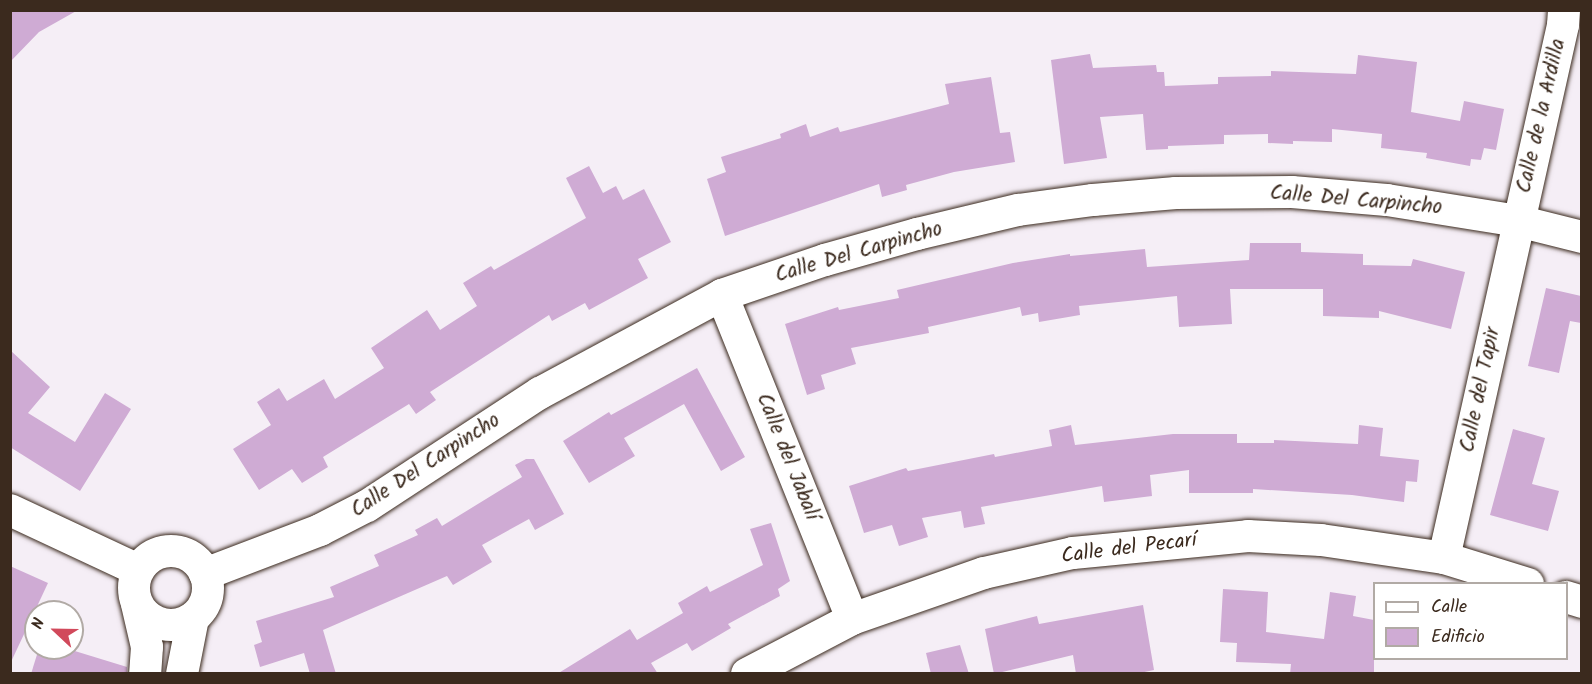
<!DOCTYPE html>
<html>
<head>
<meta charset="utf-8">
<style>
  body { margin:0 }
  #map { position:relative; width:1592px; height:684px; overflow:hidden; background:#f5eef6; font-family:Kalam,sans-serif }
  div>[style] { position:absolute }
  .building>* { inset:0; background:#cfabd4 }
  .roads { filter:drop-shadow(0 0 2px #3b2a1e) drop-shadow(0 0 2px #3b2a1e) }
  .minor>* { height:32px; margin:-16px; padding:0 16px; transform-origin:16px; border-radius:16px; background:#fff }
  .minor>.ring { margin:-16px; padding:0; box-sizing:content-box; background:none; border:32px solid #fff; border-radius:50% }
  span { translate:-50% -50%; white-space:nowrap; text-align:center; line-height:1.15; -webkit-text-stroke:4.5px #fff; paint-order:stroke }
  .street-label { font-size:21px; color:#3b2a1e }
  .frame { position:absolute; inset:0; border:12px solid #3b2a1e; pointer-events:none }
  .legend { position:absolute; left:1373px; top:582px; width:195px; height:78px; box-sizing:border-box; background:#fff; border:2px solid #b1aaa5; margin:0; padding:8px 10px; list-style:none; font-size:18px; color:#3b2a1e }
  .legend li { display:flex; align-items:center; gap:12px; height:30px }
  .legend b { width:30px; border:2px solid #b1aaa5 }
  .north { position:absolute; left:24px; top:600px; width:60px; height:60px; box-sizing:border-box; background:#fff; border:2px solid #b1aaa5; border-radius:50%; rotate:292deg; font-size:16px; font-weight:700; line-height:24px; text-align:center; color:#3b2a1e }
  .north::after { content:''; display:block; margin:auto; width:21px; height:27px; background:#d1495b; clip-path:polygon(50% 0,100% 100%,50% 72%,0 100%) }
</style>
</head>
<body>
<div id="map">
  <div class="building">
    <div style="clip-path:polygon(10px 10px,78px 10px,39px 32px,10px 62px)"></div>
    <div style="clip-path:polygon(1090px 54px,1093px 68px,1156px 65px,1157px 72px,1164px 72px,1165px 86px,1218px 84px,1218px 77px,1271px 76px,1271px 71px,1356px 74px,1358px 55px,1417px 62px,1411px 112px,1460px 121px,1464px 101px,1504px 109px,1496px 150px,1484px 148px,1481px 160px,1471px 159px,1470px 166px,1426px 158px,1427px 153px,1381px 148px,1382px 134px,1332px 129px,1332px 142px,1293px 141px,1293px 144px,1268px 143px,1268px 134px,1224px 135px,1224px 144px,1168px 146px,1168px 149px,1146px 150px,1143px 114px,1100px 117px,1107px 158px,1064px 164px,1051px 60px)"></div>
    <div style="clip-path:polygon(991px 77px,1000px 133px,1010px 132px,1015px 162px,954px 172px,906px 185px,907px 190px,882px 197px,879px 184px,725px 236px,707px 179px,726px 172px,721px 157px,781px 138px,780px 134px,806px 124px,810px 137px,838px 127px,840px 132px,949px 104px,945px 84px)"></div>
    <div style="clip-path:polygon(589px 166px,603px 193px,616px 186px,623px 200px,644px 189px,671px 242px,638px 259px,648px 278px,589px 310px,585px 303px,552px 321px,549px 315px,430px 392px,436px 400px,416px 414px,409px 404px,323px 457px,328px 467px,302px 483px,292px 469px,259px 490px,233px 449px,271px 425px,257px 402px,279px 388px,287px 401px,324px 379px,335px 399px,384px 368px,371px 348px,427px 310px,440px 330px,477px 306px,463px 283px,491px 266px,494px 270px,586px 218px,566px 178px)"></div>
    <div style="clip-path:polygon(1250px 243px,1301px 243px,1301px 252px,1363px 254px,1363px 265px,1411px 266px,1413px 259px,1465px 272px,1451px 329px,1379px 311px,1379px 318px,1323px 316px,1323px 289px,1230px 289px,1232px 324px,1179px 327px,1177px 296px,1079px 306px,1080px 315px,1039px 322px,1038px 313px,1022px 316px,1020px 307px,928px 327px,929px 333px,851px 348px,856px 364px,821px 375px,825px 389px,807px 395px,785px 324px,838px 307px,839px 310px,899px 298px,897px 290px,1013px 263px,1070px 254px,1070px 256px,1145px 249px,1147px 267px,1249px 260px)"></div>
    <div style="clip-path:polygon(1546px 288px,1581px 296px,1581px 323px,1570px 321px,1559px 373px,1528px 366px)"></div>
    <div style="clip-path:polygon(10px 350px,50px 387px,28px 413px,75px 442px,105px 393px,131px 409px,80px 491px,10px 447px)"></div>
    <div style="clip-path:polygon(697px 368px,745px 457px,721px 471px,684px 404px,624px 438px,635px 456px,589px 483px,563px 441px,609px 412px,611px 415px)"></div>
    <div style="clip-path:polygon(1071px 425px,1075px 445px,1173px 434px,1237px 434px,1237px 443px,1274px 443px,1274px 440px,1358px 444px,1359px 425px,1383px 428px,1380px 456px,1419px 460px,1417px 482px,1406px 481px,1404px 502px,1352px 495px,1253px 489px,1253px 493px,1189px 493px,1189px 470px,1150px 475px,1152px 496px,1104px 502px,1102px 486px,981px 507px,985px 524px,964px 528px,961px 511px,922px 518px,928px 537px,899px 546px,892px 525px,864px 533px,849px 486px,906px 468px,908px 471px,994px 454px,995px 457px,1052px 446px,1049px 430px)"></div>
    <div style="clip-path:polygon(1513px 429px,1545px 438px,1532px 484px,1559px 491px,1548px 531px,1490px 515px)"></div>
    <div style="clip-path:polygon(526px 459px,534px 459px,564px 514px,535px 530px,529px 519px,482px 545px,492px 562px,453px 585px,447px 576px,323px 630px,336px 674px,310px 674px,304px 653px,260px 667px,254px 645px,262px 642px,256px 621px,334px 597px,330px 587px,379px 566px,374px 555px,418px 535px,415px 530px,437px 518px,442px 526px,522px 477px,515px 465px)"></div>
    <div style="clip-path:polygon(771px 523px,790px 581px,778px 589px,780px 596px,728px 624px,731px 628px,692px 651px,687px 643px,651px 663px,658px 674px,557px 674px,630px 629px,637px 640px,683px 613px,678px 603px,707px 586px,710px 592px,763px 565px,750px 529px)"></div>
    <div style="clip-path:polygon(10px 566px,48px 583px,10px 664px)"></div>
    <div style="clip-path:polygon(1223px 589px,1268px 592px,1266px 632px,1324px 639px,1330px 592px,1356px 596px,1353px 616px,1374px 620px,1374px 674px,1290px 674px,1291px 664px,1236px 662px,1237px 643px,1220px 642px)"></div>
    <div style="clip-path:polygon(1143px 605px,1154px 670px,1135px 674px,1076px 674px,1073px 655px,994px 674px,985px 629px,1037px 616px,1039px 624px)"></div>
    <div style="clip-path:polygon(960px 645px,969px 674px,931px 674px,926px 653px)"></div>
    <div style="clip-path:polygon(39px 648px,65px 648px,127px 667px,127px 674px,31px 674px)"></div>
  </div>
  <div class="roads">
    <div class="minor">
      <div style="left:722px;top:295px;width:349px;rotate:68.1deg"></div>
      <div style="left:10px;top:510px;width:141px;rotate:25.1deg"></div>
      <div class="ring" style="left:134px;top:551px;width:42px;height:42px"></div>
      <div style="left:1444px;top:558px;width:546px;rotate:-77.41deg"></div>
      <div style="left:1563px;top:25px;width:15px;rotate:-86deg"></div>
      <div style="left:205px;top:574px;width:123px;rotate:-20.9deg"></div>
      <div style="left:320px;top:530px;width:53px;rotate:-27.1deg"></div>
      <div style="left:367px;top:506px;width:207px;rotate:-33.2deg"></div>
      <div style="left:540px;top:393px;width:207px;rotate:-28.3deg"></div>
      <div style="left:722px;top:295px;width:109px;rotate:-18.8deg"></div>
      <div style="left:825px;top:260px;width:96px;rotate:-15.8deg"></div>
      <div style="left:917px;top:234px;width:104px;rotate:-13.4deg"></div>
      <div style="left:1018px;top:210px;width:76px;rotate:-7.6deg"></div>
      <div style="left:1093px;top:200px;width:83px;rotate:-4.8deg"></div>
      <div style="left:1176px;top:193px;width:116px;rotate:-0.5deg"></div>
      <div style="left:1292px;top:192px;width:95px;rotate:4.8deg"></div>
      <div style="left:1387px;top:200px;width:133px;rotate:9.1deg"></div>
      <div style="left:1518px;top:221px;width:66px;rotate:14deg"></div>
      <div style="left:1566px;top:597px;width:17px;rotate:17deg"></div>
      <div style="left:137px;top:604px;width:44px;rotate:76.9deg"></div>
      <div style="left:147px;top:647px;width:27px;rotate:94deg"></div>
      <div style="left:182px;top:674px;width:57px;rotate:-78.9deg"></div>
      <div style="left:747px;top:674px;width:119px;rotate:-27.6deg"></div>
      <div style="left:852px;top:619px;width:140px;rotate:-19.2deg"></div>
      <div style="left:984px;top:573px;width:91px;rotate:-12.7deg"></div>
      <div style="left:1073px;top:553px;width:176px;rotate:-5.5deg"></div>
      <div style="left:1248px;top:536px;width:73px;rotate:3.1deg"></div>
      <div style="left:1321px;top:540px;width:124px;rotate:8.3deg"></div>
      <div style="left:1444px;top:558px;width:88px;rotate:17.2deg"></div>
    </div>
  </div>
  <div class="street-label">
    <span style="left:1542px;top:116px;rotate:-77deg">Calle de la Ardilla</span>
    <span style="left:1356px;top:201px;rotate:5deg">Calle Del Carpincho</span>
    <span style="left:859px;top:253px;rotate:-16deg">Calle Del Carpincho</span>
    <span style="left:1481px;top:390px;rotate:-78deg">Calle del Tapir</span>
    <span style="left:787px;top:457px;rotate:68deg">Calle del Jabalí</span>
    <span style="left:426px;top:466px;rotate:-33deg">Calle Del Carpincho</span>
    <span style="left:1129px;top:549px;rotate:-7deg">Calle del Pecarí</span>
  </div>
  <div class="frame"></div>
  <ul class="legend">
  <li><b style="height:8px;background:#fff"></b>Calle</li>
  <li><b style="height:16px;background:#cfabd4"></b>Edificio</li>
  </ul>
  <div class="north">N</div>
</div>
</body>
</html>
